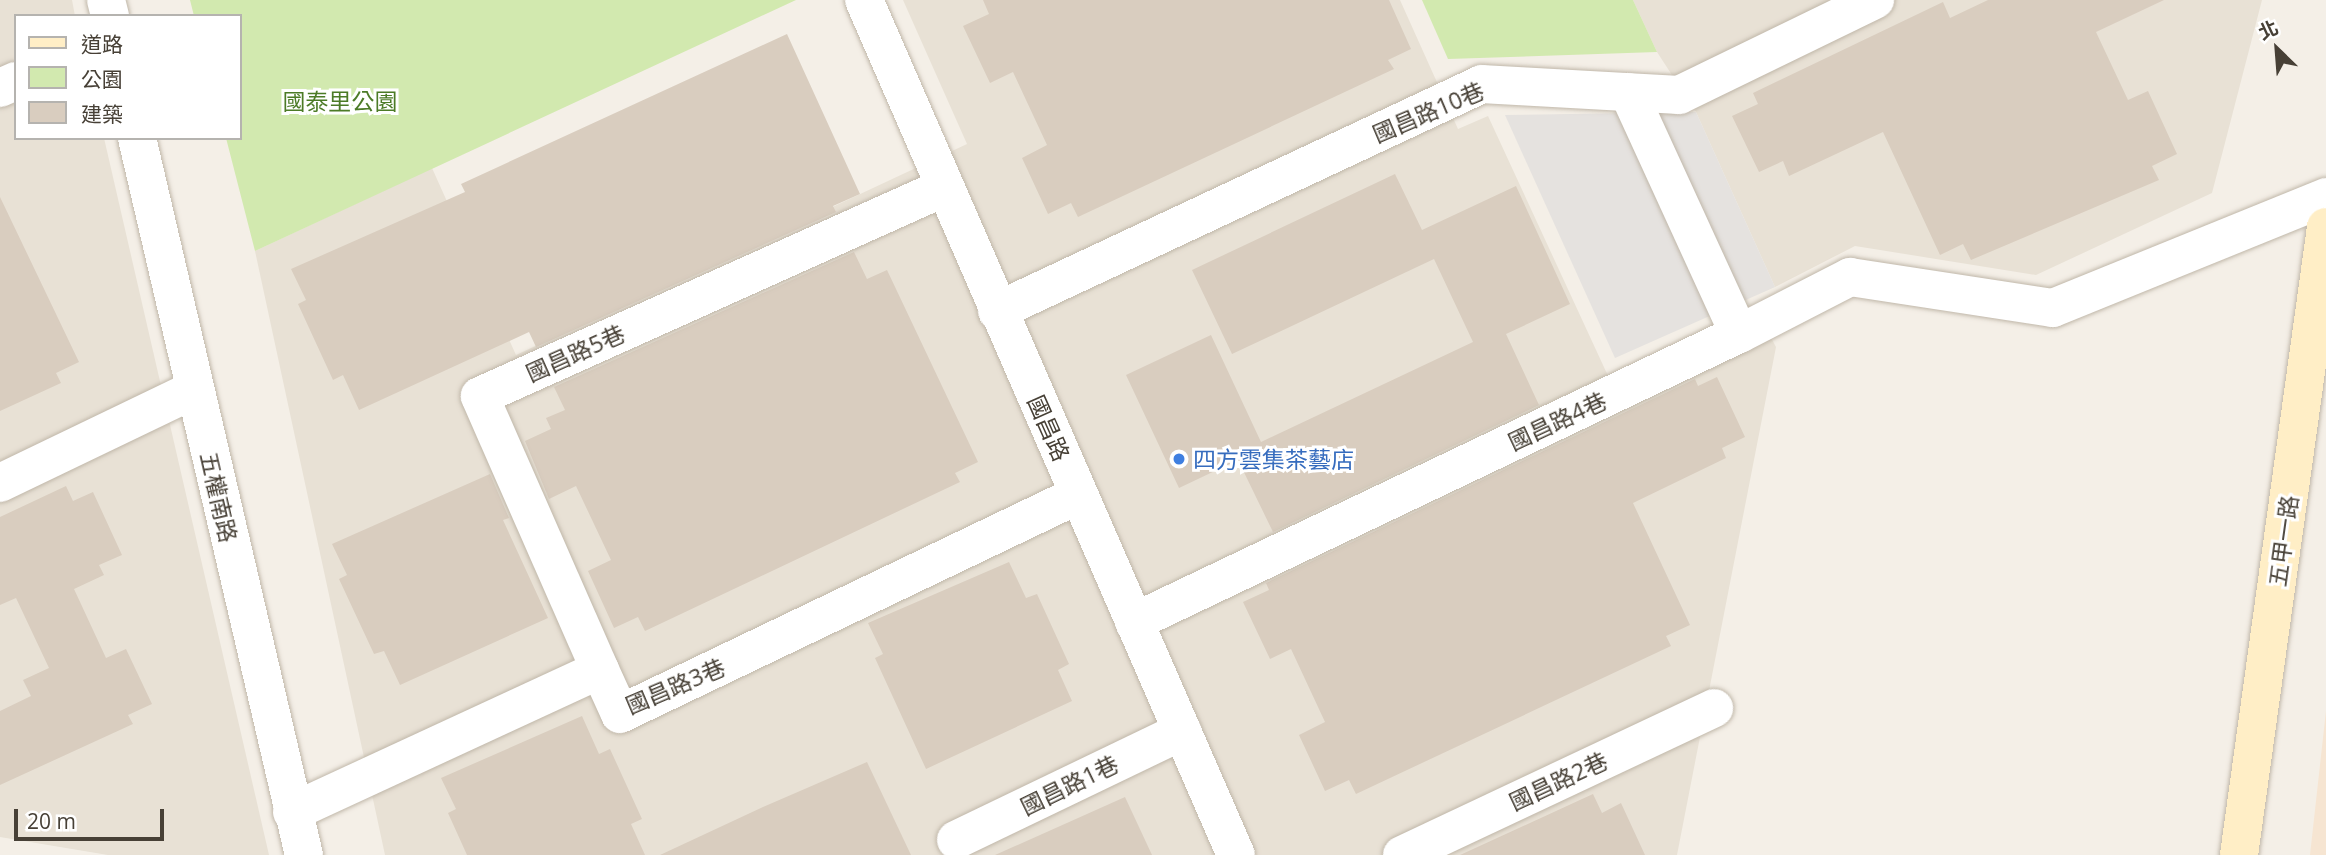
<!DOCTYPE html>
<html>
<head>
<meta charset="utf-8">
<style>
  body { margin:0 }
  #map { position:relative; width:2326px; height:855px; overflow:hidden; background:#f4efe7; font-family:"Open Sans","Noto Sans TC",sans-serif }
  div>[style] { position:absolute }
  .residential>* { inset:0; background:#e8e1d5 }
  .commercial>* { inset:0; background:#f6e5d2 }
  .green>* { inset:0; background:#d2e9af }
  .parking>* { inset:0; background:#e5e2df }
  .building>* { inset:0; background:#d9cdbf }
  .roads { filter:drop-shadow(0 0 2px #c0b7a9) drop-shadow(0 0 2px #c0b7a9) }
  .street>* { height:38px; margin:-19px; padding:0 19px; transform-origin:19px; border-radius:19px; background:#fff }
  .secondary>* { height:38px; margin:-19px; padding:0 19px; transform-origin:19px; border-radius:19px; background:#ffeec6 }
  .dots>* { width:19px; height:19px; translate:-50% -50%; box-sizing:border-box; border:4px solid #fff; border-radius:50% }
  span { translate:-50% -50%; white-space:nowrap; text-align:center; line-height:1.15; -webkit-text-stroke:6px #fff; paint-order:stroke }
  .park-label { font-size:23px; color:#4c7b27 }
  .street-label { font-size:23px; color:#474036 }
  .shop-label { font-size:23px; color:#366cbe }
  .left { translate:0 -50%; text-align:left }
  .legend { position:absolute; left:14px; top:14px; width:228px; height:126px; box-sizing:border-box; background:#fff; border:2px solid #b5b3af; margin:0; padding:9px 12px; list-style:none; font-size:21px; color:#474036 }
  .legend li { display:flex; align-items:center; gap:14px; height:35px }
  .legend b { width:35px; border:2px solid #b5b3af }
  .north { position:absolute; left:2242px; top:14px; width:70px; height:70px; -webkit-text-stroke:5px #fff; paint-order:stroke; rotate:335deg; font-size:19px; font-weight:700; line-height:28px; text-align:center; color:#474036 }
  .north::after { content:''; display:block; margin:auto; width:24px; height:32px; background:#474036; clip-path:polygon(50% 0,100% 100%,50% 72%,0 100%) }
  .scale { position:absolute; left:14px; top:809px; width:150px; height:32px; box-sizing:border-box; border:4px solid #474036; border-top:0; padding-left:9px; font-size:21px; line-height:24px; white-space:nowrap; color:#474036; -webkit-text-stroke:5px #fff; paint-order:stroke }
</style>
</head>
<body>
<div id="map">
  <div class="residential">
    <div style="clip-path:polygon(0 0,72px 0,75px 16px,16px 16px,16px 138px,104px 138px,269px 855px,108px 855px,0 837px)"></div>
    <div style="clip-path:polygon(903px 0,1400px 0,1458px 129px,1488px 116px,1609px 378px,1756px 310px,1776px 347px,1677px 855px,385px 855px,255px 251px,432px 168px,516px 355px,967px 144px)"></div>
    <div style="clip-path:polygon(1633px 0,2262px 0,2212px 193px,2036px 275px,1855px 246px,1775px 287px,1696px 112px,1657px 52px)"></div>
  </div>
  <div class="commercial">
    <div style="clip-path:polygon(2326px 711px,2326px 855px,2310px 855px)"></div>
  </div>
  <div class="green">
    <div style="clip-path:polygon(190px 0,796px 0,255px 251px,226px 138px,240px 138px,240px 16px,194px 16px)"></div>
    <div style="clip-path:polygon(1422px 0,1633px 0,1657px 52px,1448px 59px)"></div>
  </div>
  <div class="parking">
    <div style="clip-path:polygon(1696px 112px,1775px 287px,1615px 358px,1505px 115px)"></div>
  </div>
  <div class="building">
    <div style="clip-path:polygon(983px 0,1389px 0,1411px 49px,1388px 60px,1394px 69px,1078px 217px,1071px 203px,1048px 214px,1022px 158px,1047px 145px,1013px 72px,990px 83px,963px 26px,989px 14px)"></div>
    <div style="clip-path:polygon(1988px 0,2164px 0,2096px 32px,2128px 100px,2148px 91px,2177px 154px,2152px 166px,2159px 180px,1971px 260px,1963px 244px,1940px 255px,1883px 132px,1789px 176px,1783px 161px,1759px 172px,1732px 116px,1758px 104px,1753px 93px,1943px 2px,1950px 18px)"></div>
    <div style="clip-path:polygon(787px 34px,860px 194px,833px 206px,836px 212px,536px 347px,529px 332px,359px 410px,343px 375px,333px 380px,298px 304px,306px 300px,291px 269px,465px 192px,461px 184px)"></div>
    <div style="clip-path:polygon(1395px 174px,1422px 230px,1516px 186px,1570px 304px,1506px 334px,1539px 405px,1273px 532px,1238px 460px,1179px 488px,1126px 375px,1211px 335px,1261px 442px,1473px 342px,1434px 259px,1232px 354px,1192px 270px)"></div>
    <div style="clip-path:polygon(0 197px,79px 362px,56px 373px,61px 383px,0 411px)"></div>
    <div style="clip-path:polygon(854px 252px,867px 279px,887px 270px,978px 462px,955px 473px,960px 482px,645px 631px,638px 617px,614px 628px,588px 571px,611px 560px,576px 486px,549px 499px,525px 441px,551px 429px,546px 418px,565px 410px,554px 387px)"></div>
    <div style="clip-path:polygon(1717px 377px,1745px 437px,1722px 448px,1726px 458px,1633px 503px,1690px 625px,1666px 636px,1671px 646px,1356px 794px,1349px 780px,1325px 791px,1299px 735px,1325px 722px,1291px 649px,1270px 659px,1243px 602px,1269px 590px,1266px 583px,1695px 379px,1698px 386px)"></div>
    <div style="clip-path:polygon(490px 474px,509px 518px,503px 520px,548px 618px,400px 685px,384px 651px,374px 654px,339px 579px,347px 575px,332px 544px)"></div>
    <div style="clip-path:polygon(66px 486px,73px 501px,93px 492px,122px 555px,99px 565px,104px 575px,74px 589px,106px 658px,126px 649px,152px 704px,128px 715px,133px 724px,0 785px,0 711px,31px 696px,23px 680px,49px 668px,16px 598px,0 605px,0 517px)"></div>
    <div style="clip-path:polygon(1009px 562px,1026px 598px,1037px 594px,1069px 664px,1058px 670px,1072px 701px,926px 769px,875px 658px,883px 654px,868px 623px)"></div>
    <div style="clip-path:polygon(582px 716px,599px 754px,610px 749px,642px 819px,631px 824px,645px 855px,467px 855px,448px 813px,456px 809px,441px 778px)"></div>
    <div style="clip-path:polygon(867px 762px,911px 855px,660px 855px,763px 807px)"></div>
    <div style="clip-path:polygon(1593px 794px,1602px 813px,1621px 803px,1645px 855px,1460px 855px)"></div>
    <div style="clip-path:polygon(1125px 797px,1152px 855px,995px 855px)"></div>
  </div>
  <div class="roads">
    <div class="street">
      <div style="left:106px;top:0;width:16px;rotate:76deg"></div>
      <div style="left:864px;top:0;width:932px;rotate:66.49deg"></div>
      <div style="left:0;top:88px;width:17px;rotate:-24deg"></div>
      <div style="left:137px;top:138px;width:736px;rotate:76.89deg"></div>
      <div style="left:997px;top:311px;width:535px;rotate:-25.08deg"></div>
      <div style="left:1482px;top:84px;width:197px;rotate:3.2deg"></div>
      <div style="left:1679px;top:95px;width:218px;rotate:-25.9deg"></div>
      <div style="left:1739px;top:334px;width:125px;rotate:-27.2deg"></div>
      <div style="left:1850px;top:277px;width:205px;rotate:8.7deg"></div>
      <div style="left:2053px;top:308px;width:295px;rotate:-22.1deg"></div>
      <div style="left:0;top:483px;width:216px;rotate:-25.7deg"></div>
      <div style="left:1134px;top:622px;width:670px;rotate:-25.46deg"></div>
      <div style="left:1739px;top:334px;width:266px;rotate:-114.6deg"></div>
      <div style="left:600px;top:670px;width:299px;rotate:-113.7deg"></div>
      <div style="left:480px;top:396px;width:508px;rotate:-24.19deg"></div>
      <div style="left:292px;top:812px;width:339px;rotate:-24.8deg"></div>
      <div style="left:600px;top:670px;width:48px;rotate:65.6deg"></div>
      <div style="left:620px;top:714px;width:508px;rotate:-25.56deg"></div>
      <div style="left:956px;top:840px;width:251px;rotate:-25.7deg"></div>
      <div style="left:1402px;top:855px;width:345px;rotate:-25.2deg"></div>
    </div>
    <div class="secondary">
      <div style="left:2239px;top:855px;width:634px;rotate:-82.11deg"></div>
    </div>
  </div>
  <div class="dots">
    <div style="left:1179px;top:459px;background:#3f7fe0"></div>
  </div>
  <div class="park-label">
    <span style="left:340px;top:101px">國泰里公園</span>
  </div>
  <div class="street-label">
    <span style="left:1428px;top:112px;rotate:-23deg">國昌路10巷</span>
    <span style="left:575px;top:353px;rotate:-24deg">國昌路5巷</span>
    <span style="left:1557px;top:421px;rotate:-25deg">國昌路4巷</span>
    <span style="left:1049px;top:428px;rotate:66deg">國昌路</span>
    <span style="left:219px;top:497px;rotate:77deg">五權南路</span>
    <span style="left:2283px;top:541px;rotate:-82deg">五甲一路</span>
    <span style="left:675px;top:686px;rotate:-23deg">國昌路3巷</span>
    <span style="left:1558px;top:781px;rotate:-25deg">國昌路2巷</span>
    <span style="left:1069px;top:785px;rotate:-26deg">國昌路1巷</span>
  </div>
  <div class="shop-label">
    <span class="left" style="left:1193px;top:459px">四方雲集茶藝店</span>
  </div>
  <ul class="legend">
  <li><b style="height:9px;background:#ffeec6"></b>道路</li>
  <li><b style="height:19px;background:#d2e9af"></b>公園</li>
  <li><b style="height:19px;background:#d9cdbf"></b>建築</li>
  </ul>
  <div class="north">北</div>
  <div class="scale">20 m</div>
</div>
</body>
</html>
